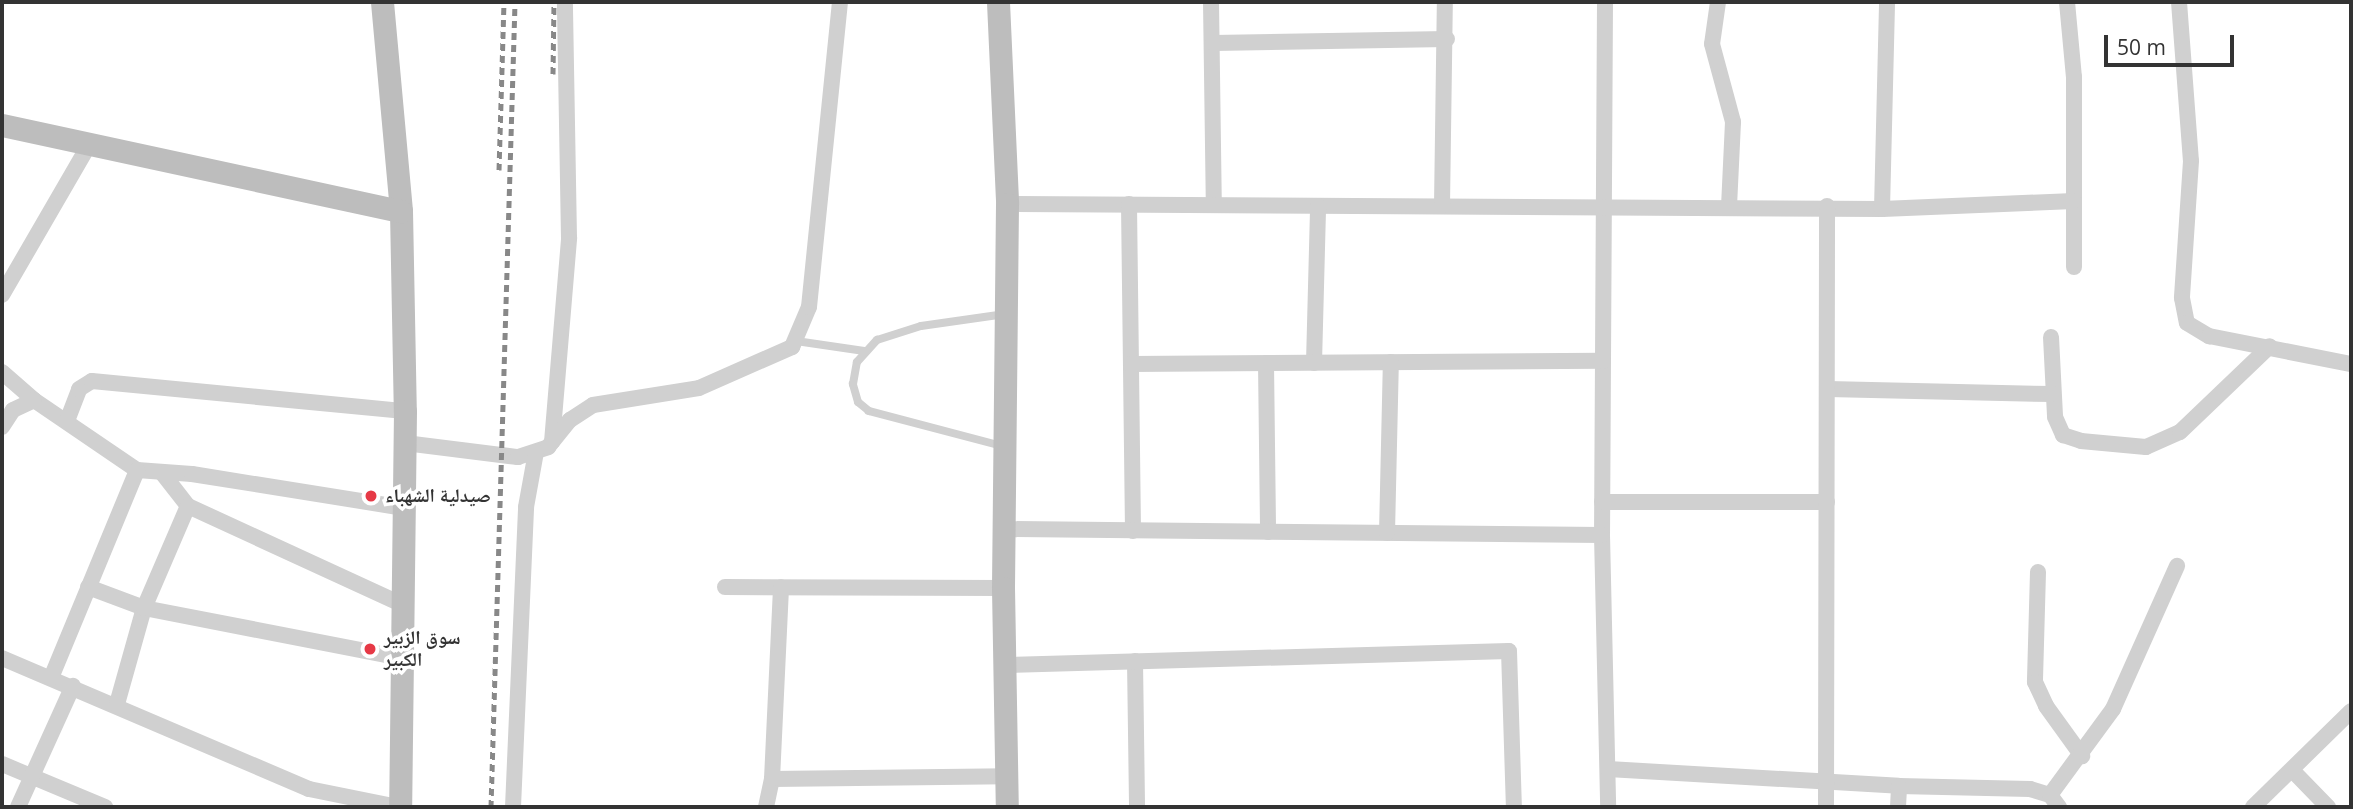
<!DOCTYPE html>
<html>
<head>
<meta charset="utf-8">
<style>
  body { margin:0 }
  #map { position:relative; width:2353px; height:809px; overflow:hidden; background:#fff; font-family:"Open Sans","Noto Naskh Arabic",sans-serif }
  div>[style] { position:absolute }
  .lane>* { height:8px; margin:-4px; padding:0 4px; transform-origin:4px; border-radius:4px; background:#d0d0d0 }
  .street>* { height:16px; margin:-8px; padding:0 8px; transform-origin:8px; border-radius:8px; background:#d0d0d0 }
  .secondary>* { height:23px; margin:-11.5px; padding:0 11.5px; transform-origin:11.5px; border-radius:11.5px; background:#bdbdbd }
  .rail>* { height:5px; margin-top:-2.5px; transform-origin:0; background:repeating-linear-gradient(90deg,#888 0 7px,transparent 0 12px) }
  .dots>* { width:19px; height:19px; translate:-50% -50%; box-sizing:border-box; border:4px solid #fff; border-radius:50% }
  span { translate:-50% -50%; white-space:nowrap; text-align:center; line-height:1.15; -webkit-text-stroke:7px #fff; paint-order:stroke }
  .poi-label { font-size:19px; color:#333; font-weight:700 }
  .left { translate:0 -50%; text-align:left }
  .frame { position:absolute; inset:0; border:4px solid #333; pointer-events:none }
  .scale { position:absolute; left:2104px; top:35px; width:130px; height:32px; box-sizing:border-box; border:4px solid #333; border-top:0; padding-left:9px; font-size:21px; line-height:24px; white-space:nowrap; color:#333; -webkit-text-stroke:5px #fff; paint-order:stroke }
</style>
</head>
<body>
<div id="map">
  <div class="lane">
    <div style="left:796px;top:341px;width:69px;rotate:8.4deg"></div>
    <div style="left:1002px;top:446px;width:138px;rotate:-165.3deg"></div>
    <div style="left:869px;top:411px;width:14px;rotate:-141deg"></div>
    <div style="left:858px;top:402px;width:19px;rotate:-106deg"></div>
    <div style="left:853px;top:384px;width:22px;rotate:-80deg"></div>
    <div style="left:857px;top:362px;width:30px;rotate:-48deg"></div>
    <div style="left:877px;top:340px;width:46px;rotate:-17.7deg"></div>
    <div style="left:921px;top:326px;width:85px;rotate:-8.1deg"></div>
  </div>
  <div class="street">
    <div style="left:1211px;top:2px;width:203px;rotate:89.2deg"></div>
    <div style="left:1605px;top:2px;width:533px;rotate:90.32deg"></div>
    <div style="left:1602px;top:535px;width:272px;rotate:88.7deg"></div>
    <div style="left:1718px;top:2px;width:42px;rotate:98.1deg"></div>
    <div style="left:1712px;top:44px;width:81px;rotate:74.9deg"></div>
    <div style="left:1733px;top:122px;width:86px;rotate:92.7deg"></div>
    <div style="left:2067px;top:2px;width:75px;rotate:84.7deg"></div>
    <div style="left:2074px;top:77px;width:190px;rotate:90deg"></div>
    <div style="left:2179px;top:2px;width:159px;rotate:85.7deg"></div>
    <div style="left:2191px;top:161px;width:137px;rotate:93.8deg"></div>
    <div style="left:2182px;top:298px;width:25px;rotate:79deg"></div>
    <div style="left:2187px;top:323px;width:26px;rotate:31deg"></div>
    <div style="left:2209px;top:336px;width:145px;rotate:11.2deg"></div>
    <div style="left:1213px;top:43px;width:234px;rotate:-1deg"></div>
    <div style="left:1007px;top:204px;width:875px;rotate:0.33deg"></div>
    <div style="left:1882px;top:209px;width:192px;rotate:-2.4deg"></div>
    <div style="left:1129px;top:204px;width:327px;rotate:89.3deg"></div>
    <div style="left:1442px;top:206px;width:204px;rotate:-89.2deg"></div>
    <div style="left:1882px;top:209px;width:207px;rotate:-88.6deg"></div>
    <div style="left:2px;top:295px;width:173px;rotate:-59.9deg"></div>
    <div style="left:2051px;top:337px;width:80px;rotate:87.1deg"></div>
    <div style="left:2055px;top:417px;width:20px;rotate:66deg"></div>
    <div style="left:2063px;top:435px;width:19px;rotate:18deg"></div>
    <div style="left:2081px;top:441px;width:65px;rotate:5.3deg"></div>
    <div style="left:2146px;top:447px;width:37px;rotate:-24deg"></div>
    <div style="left:2180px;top:432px;width:124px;rotate:-43.7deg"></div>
    <div style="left:1266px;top:363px;width:169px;rotate:89.3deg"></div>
    <div style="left:1314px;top:363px;width:157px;rotate:-88.5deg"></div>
    <div style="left:1131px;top:364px;width:472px;rotate:-0.4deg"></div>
    <div style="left:2px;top:372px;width:43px;rotate:41.2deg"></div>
    <div style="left:34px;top:400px;width:125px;rotate:34.2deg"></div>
    <div style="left:137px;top:470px;width:55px;rotate:4.2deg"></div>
    <div style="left:192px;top:474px;width:215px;rotate:9.1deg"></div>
    <div style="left:1828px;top:389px;width:225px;rotate:1.3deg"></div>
    <div style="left:67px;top:421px;width:34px;rotate:-69deg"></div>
    <div style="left:79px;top:389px;width:15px;rotate:-32deg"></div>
    <div style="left:92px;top:381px;width:314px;rotate:5.5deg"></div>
    <div style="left:2px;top:427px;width:20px;rotate:-57deg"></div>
    <div style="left:13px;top:410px;width:23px;rotate:-25deg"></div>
    <div style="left:552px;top:442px;width:205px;rotate:-85.2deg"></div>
    <div style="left:569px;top:238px;width:236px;rotate:-91deg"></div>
    <div style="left:405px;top:443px;width:114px;rotate:7.1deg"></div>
    <div style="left:518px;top:457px;width:32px;rotate:-18deg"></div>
    <div style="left:548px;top:447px;width:35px;rotate:-51deg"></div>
    <div style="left:570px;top:420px;width:27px;rotate:-33deg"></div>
    <div style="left:593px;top:405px;width:107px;rotate:-9.1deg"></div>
    <div style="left:699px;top:388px;width:102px;rotate:-23.8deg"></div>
    <div style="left:792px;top:347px;width:43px;rotate:-67deg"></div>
    <div style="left:809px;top:307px;width:307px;rotate:-84.2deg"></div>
    <div style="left:163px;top:474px;width:41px;rotate:52deg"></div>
    <div style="left:188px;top:506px;width:237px;rotate:24.7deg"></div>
    <div style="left:1602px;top:502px;width:225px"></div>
    <div style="left:1004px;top:529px;width:598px;rotate:0.57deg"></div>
    <div style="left:1387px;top:533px;width:171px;rotate:-88.7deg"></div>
    <div style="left:2038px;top:572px;width:110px;rotate:91.6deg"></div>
    <div style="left:2035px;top:682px;width:26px;rotate:65deg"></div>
    <div style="left:2046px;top:706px;width:62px;rotate:54.2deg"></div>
    <div style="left:88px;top:587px;width:60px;rotate:20.6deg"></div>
    <div style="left:144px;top:608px;width:263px;rotate:11deg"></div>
    <div style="left:725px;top:587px;width:278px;rotate:0.2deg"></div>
    <div style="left:2px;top:658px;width:334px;rotate:23.1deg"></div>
    <div style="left:309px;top:789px;width:91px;rotate:11.4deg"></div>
    <div style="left:1135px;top:661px;width:146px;rotate:89.2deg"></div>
    <div style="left:1005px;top:665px;width:504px;rotate:-1.59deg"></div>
    <div style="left:1509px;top:651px;width:156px;rotate:88.2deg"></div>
    <div style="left:51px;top:678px;width:225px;rotate:-67.5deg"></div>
    <div style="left:117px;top:704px;width:100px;rotate:-74.3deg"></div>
    <div style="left:144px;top:608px;width:111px;rotate:-66.7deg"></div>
    <div style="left:2px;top:764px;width:112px;rotate:22.7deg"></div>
    <div style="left:1608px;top:769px;width:291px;rotate:3.3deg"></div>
    <div style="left:1899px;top:786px;width:131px;rotate:1.3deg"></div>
    <div style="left:2030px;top:789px;width:21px;rotate:17deg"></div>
    <div style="left:2050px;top:795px;width:15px;rotate:53deg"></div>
    <div style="left:2292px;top:770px;width:52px;rotate:45.8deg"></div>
    <div style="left:772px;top:779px;width:234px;rotate:-0.7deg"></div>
    <div style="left:2050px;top:795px;width:107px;rotate:-53.8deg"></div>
    <div style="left:2113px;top:709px;width:157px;rotate:-65.9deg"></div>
    <div style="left:18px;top:807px;width:133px;rotate:-65.6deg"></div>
    <div style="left:513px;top:807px;width:300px;rotate:-87.5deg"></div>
    <div style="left:526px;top:507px;width:56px;rotate:-79.7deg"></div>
    <div style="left:766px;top:807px;width:29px;rotate:-78deg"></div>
    <div style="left:772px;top:779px;width:192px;rotate:-87.3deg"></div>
    <div style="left:1826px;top:807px;width:601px;rotate:-89.9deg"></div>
    <div style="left:1898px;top:807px;width:21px;rotate:-87deg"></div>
    <div style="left:2253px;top:807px;width:137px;rotate:-44.4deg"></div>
  </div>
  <div class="secondary">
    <div style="left:382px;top:2px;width:210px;rotate:84.8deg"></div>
    <div style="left:401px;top:211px;width:200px;rotate:88.9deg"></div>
    <div style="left:405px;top:411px;width:396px;rotate:90.7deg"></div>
    <div style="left:998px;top:2px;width:202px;rotate:87.4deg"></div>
    <div style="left:1007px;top:204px;width:384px;rotate:90.6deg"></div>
    <div style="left:1003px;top:588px;width:219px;rotate:89deg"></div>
    <div style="left:2px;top:125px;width:408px;rotate:12.2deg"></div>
  </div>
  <div class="rail">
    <div style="left:553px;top:74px;width:72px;rotate:-89.2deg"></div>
    <div style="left:499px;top:170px;width:168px;rotate:-88.3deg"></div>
    <div style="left:491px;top:807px;width:805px;rotate:-88.29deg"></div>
  </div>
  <div class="dots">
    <div style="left:371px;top:496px;background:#e63946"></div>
    <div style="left:370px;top:649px;background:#e63946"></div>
  </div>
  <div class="poi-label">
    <span class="left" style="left:385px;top:496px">صيدلية الشهباء</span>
    <span class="left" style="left:384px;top:649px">سوق الزبير<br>الكبير</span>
  </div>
  <div class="frame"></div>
  <div class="scale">50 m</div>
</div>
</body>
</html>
